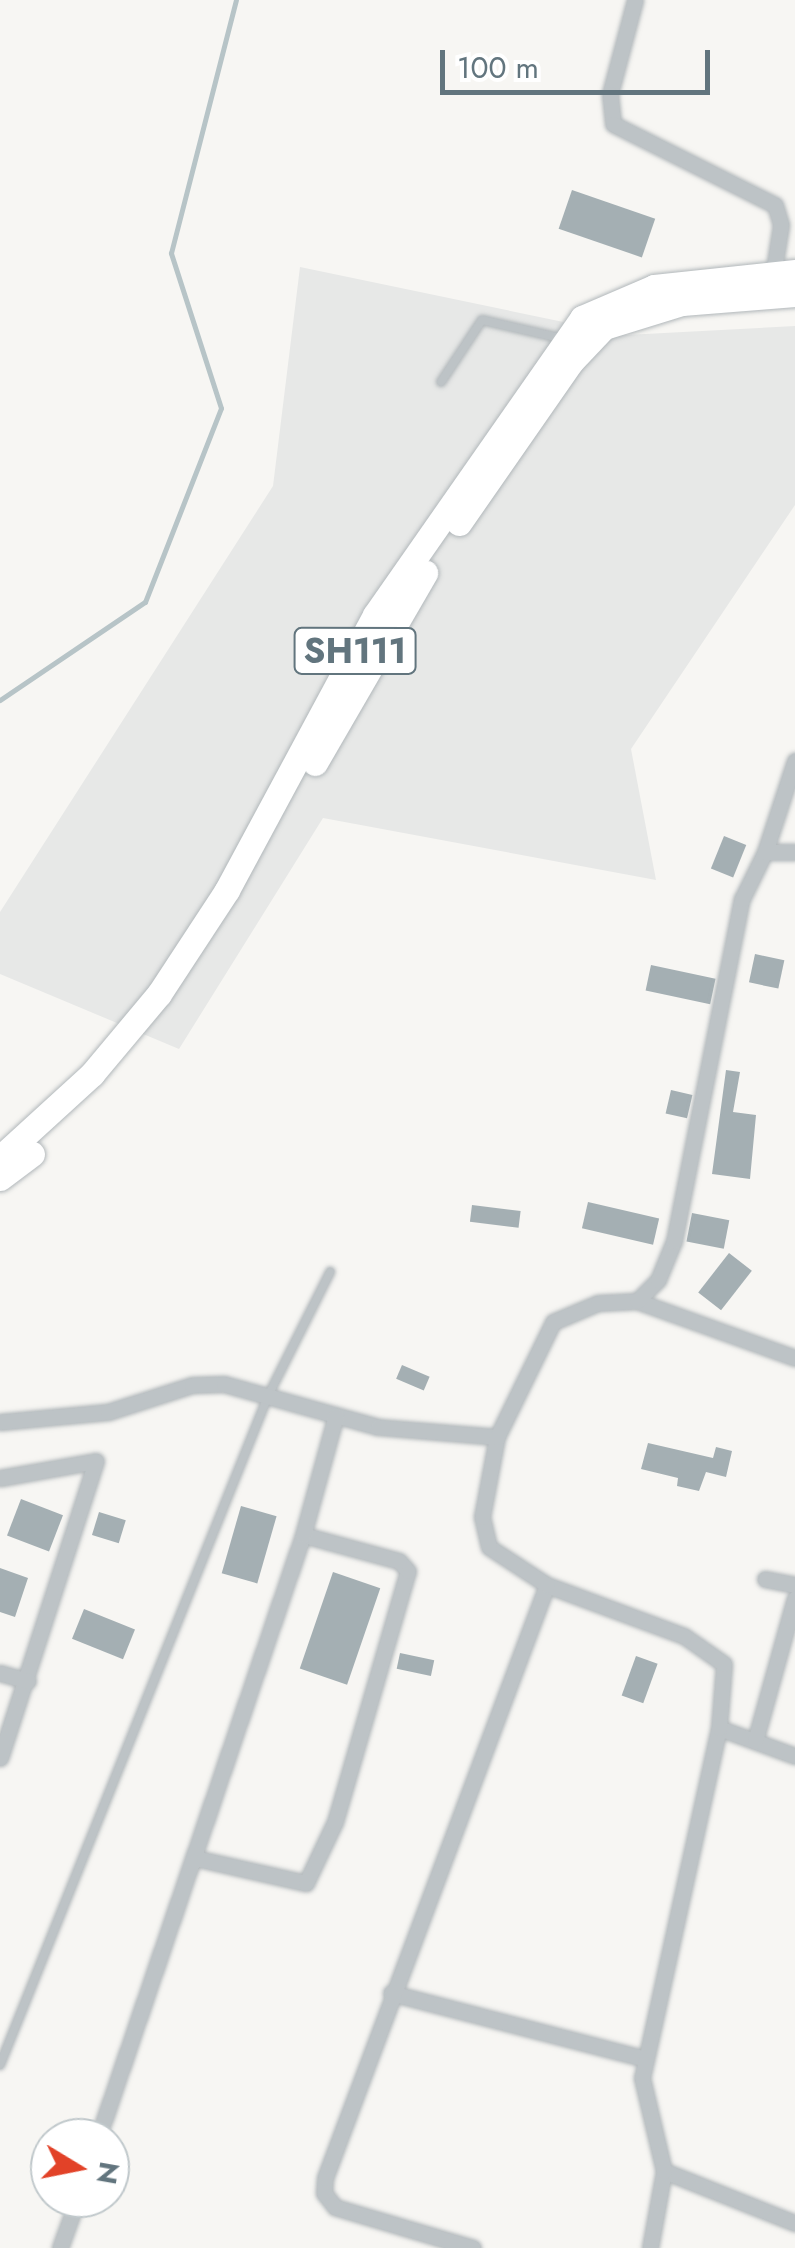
<!DOCTYPE html>
<html>
<head>
<meta charset="utf-8">
<style>
  body { margin:0 }
  #map { position:relative; width:795px; height:2248px; overflow:hidden; background:#f7f6f3; font-family:Jost,sans-serif }
  div>[style] { position:absolute }
  .built>* { inset:0; background:#e7e8e7 }
  .stream>* { height:5px; margin:-2.5px; padding:0 2.5px; transform-origin:2.5px; border-radius:2.5px; background:#b7c4c7 }
  .building>* { inset:0; background:#a4afb3; transform-origin:0 0 }
  .roads { filter:drop-shadow(0 0 2px #b1b7ba) drop-shadow(0 0 2px #b1b7ba) }
  .service>* { height:8px; margin:-4px; padding:0 4px; transform-origin:4px; border-radius:4px; background:#bdc3c6 }
  .minor>* { height:15px; margin:-7.5px; padding:0 7.5px; transform-origin:7.5px; border-radius:7.5px; background:#bdc3c6 }
  .primary>* { height:25px; margin:-12.5px; padding:0 12.5px; transform-origin:12.5px; border-radius:12.5px; background:#fff }
  span { translate:-50% -50%; white-space:nowrap; text-align:center; line-height:1.15; -webkit-text-stroke:10px #fff; paint-order:stroke }
  .shield-label span { padding:2px 8px; background:#fff; border:2px solid; border-radius:8px; -webkit-text-stroke-width:0 }
  .shield-label { font-size:35px; color:#62757e; font-weight:700 }
  .north { position:absolute; left:30px; top:2118px; width:100px; height:100px; box-sizing:border-box; background:#fff; border:2px solid #c0c8cb; border-radius:50%; rotate:100deg; font-size:28px; font-weight:700; line-height:40px; text-align:center; color:#62757e }
  .north::after { content:''; display:block; margin:auto; width:35px; height:45px; background:#e24228; clip-path:polygon(50% 0,100% 100%,50% 72%,0 100%) }
  .scale { position:absolute; left:440px; top:50px; width:270px; height:45px; box-sizing:border-box; border:5px solid #62757e; border-top:0; padding-left:12px; font-size:30px; line-height:35px; white-space:nowrap; color:#62757e; -webkit-text-stroke:8px #fff; paint-order:stroke }
</style>
</head>
<body>
<div id="map">
  <div class="built">
    <div style="clip-path:polygon(300px 267px,626px 335px,795px 326px,795px 505px,631px 749px,656px 880px,323px 818px,179px 1049px,0 974px,0 912px,273px 486px)"></div>
  </div>
  <div class="stream">
    <div style="left:0;top:700px;width:175px;rotate:-34.1deg"></div>
    <div style="left:145px;top:602px;width:208px;rotate:-68.6deg"></div>
    <div style="left:221px;top:408px;width:163px;rotate:-107.9deg"></div>
    <div style="left:171px;top:253px;width:261px;rotate:-75.6deg"></div>
  </div>
  <div class="building">
    <div style="left:572px;top:190px;width:88px;height:41px;rotate:19deg"></div>
    <div style="left:724px;top:836px;width:24px;height:35px;rotate:22deg"></div>
    <div style="left:755px;top:954px;width:30px;height:29px;rotate:12deg"></div>
    <div style="left:651px;top:965px;width:66px;height:26px;rotate:12deg"></div>
    <div style="clip-path:polygon(726px 1070px,740px 1072px,733px 1112px,756px 1115px,750px 1179px,712px 1174px)"></div>
    <div style="left:671px;top:1090px;width:22px;height:24px;rotate:13deg"></div>
    <div style="left:588px;top:1202px;width:73px;height:27px;rotate:13deg"></div>
    <div style="left:472px;top:1205px;width:49px;height:17px;rotate:7deg"></div>
    <div style="left:692px;top:1213px;width:38px;height:29px;rotate:11deg"></div>
    <div style="left:729px;top:1253px;width:29px;height:50px;rotate:38deg"></div>
    <div style="left:402px;top:1365px;width:30px;height:15px;rotate:23deg"></div>
    <div style="clip-path:polygon(648px 1443px,713px 1458px,716px 1447px,732px 1451px,726px 1477px,706px 1472px,699px 1491px,677px 1486px,678px 1478px,641px 1469px)"></div>
    <div style="left:21px;top:1499px;width:45px;height:39px;rotate:21deg"></div>
    <div style="left:241px;top:1506px;width:37px;height:70px;rotate:16deg"></div>
    <div style="left:99px;top:1512px;width:28px;height:24px;rotate:17deg"></div>
    <div style="clip-path:polygon(0 1568px,28px 1578px,15px 1617px,0 1612px)"></div>
    <div style="left:333px;top:1572px;width:50px;height:102px;rotate:19deg"></div>
    <div style="left:84px;top:1609px;width:55px;height:32px;rotate:22deg"></div>
    <div style="left:400px;top:1653px;width:35px;height:16px;rotate:12deg"></div>
    <div style="left:636px;top:1656px;width:23px;height:42px;rotate:20deg"></div>
  </div>
  <div class="roads">
    <div class="service">
      <div style="left:441px;top:382px;width:74px;rotate:-56.5deg"></div>
      <div style="left:482px;top:320px;width:80px;rotate:13deg"></div>
      <div style="left:0;top:2065px;width:721px;rotate:-68.17deg"></div>
      <div style="left:268px;top:1396px;width:139px;rotate:-63.4deg"></div>
    </div>
    <div class="minor">
      <div style="left:635px;top:0;width:97px;rotate:104.9deg"></div>
      <div style="left:610px;top:94px;width:30px;rotate:84deg"></div>
      <div style="left:613px;top:124px;width:181px;rotate:26.6deg"></div>
      <div style="left:775px;top:205px;width:21px;rotate:73deg"></div>
      <div style="left:781px;top:225px;width:51px;rotate:99.1deg"></div>
      <div style="left:765px;top:852px;width:96px;rotate:-71.8deg"></div>
      <div style="left:637px;top:1301px;width:168px;rotate:19.8deg"></div>
      <div style="left:0;top:1422px;width:108px;rotate:-5.3deg"></div>
      <div style="left:108px;top:1412px;width:88px;rotate:-17.8deg"></div>
      <div style="left:192px;top:1385px;width:32px;rotate:-2deg"></div>
      <div style="left:224px;top:1384px;width:160px;rotate:15.6deg"></div>
      <div style="left:378px;top:1427px;width:119px;rotate:4.8deg"></div>
      <div style="left:0;top:1478px;width:97px;rotate:-10deg"></div>
      <div style="left:96px;top:1461px;width:312px;rotate:107.9deg"></div>
      <div style="left:765px;top:1579px;width:31px;rotate:11deg"></div>
      <div style="left:0;top:1673px;width:29px;rotate:16deg"></div>
      <div style="left:719px;top:1728px;width:81px;rotate:20.2deg"></div>
      <div style="left:755px;top:1741px;width:148px;rotate:-74.4deg"></div>
      <div style="left:195px;top:1858px;width:114px;rotate:12.7deg"></div>
      <div style="left:306px;top:1883px;width:68px;rotate:-64.6deg"></div>
      <div style="left:335px;top:1822px;width:261px;rotate:-73.8deg"></div>
      <div style="left:408px;top:1571px;width:13px;rotate:-132deg"></div>
      <div style="left:399px;top:1561px;width:99px;rotate:-164.8deg"></div>
      <div style="left:391px;top:1993px;width:263px;rotate:14.5deg"></div>
      <div style="left:98px;top:2138px;width:637px;rotate:-71.22deg"></div>
      <div style="left:303px;top:1535px;width:124px;rotate:-74.6deg"></div>
      <div style="left:664px;top:2171px;width:141px;rotate:21.7deg"></div>
      <div style="left:60px;top:2248px;width:53px;rotate:-70.2deg"></div>
      <div style="left:473px;top:2248px;width:144px;rotate:-163.5deg"></div>
      <div style="left:335px;top:2207px;width:18px;rotate:-128deg"></div>
      <div style="left:324px;top:2193px;width:15px;rotate:-86deg"></div>
      <div style="left:325px;top:2178px;width:633px;rotate:-69.48deg"></div>
      <div style="left:650px;top:2248px;width:78px;rotate:-79.7deg"></div>
      <div style="left:664px;top:2171px;width:96px;rotate:-103.3deg"></div>
      <div style="left:642px;top:2078px;width:358px;rotate:-77.6deg"></div>
      <div style="left:719px;top:1728px;width:64px;rotate:-85.5deg"></div>
      <div style="left:724px;top:1664px;width:49px;rotate:-145deg"></div>
      <div style="left:684px;top:1636px;width:146px;rotate:-159.6deg"></div>
      <div style="left:547px;top:1585px;width:69px;rotate:-146.8deg"></div>
      <div style="left:489px;top:1547px;width:31px;rotate:-103deg"></div>
      <div style="left:482px;top:1517px;width:81px;rotate:-79.4deg"></div>
      <div style="left:497px;top:1437px;width:128px;rotate:-64deg"></div>
      <div style="left:553px;top:1322px;width:49px;rotate:-22.9deg"></div>
      <div style="left:598px;top:1303px;width:39px;rotate:-3deg"></div>
      <div style="left:637px;top:1301px;width:30px;rotate:-45deg"></div>
      <div style="left:658px;top:1280px;width:42px;rotate:-67.7deg"></div>
      <div style="left:674px;top:1241px;width:349px;rotate:-78.8deg"></div>
      <div style="left:742px;top:899px;width:52px;rotate:-63.9deg"></div>
      <div style="left:765px;top:852px;width:30px"></div>
    </div>
    <div class="primary">
      <div style="left:459px;top:523px;width:195px;rotate:-55.2deg"></div>
      <div style="left:570px;top:363px;width:50px;rotate:-46.6deg"></div>
      <div style="left:604px;top:327px;width:82px;rotate:-17.1deg"></div>
      <div style="left:682px;top:303px;width:113px;rotate:-4.6deg"></div>
      <div style="left:315px;top:763px;width:220px;rotate:-59.9deg"></div>
      <div style="left:0;top:1158px;width:125px;rotate:-42.4deg"></div>
      <div style="left:92px;top:1074px;width:104px;rotate:-50.1deg"></div>
      <div style="left:159px;top:994px;width:124px;rotate:-56.8deg"></div>
      <div style="left:227px;top:890px;width:312px;rotate:-61.7deg"></div>
      <div style="left:375px;top:615px;width:362px;rotate:-55.1deg"></div>
      <div style="left:582px;top:318px;width:78px;rotate:-23.3deg"></div>
      <div style="left:654px;top:287px;width:142px;rotate:-6.1deg"></div>
      <div style="left:0;top:1178px;width:40px;rotate:-37deg"></div>
    </div>
  </div>
  <div class="shield-label">
    <span style="left:355px;top:651px">SH111</span>
  </div>
  <div class="north">N</div>
  <div class="scale">100 m</div>
</div>
</body>
</html>
